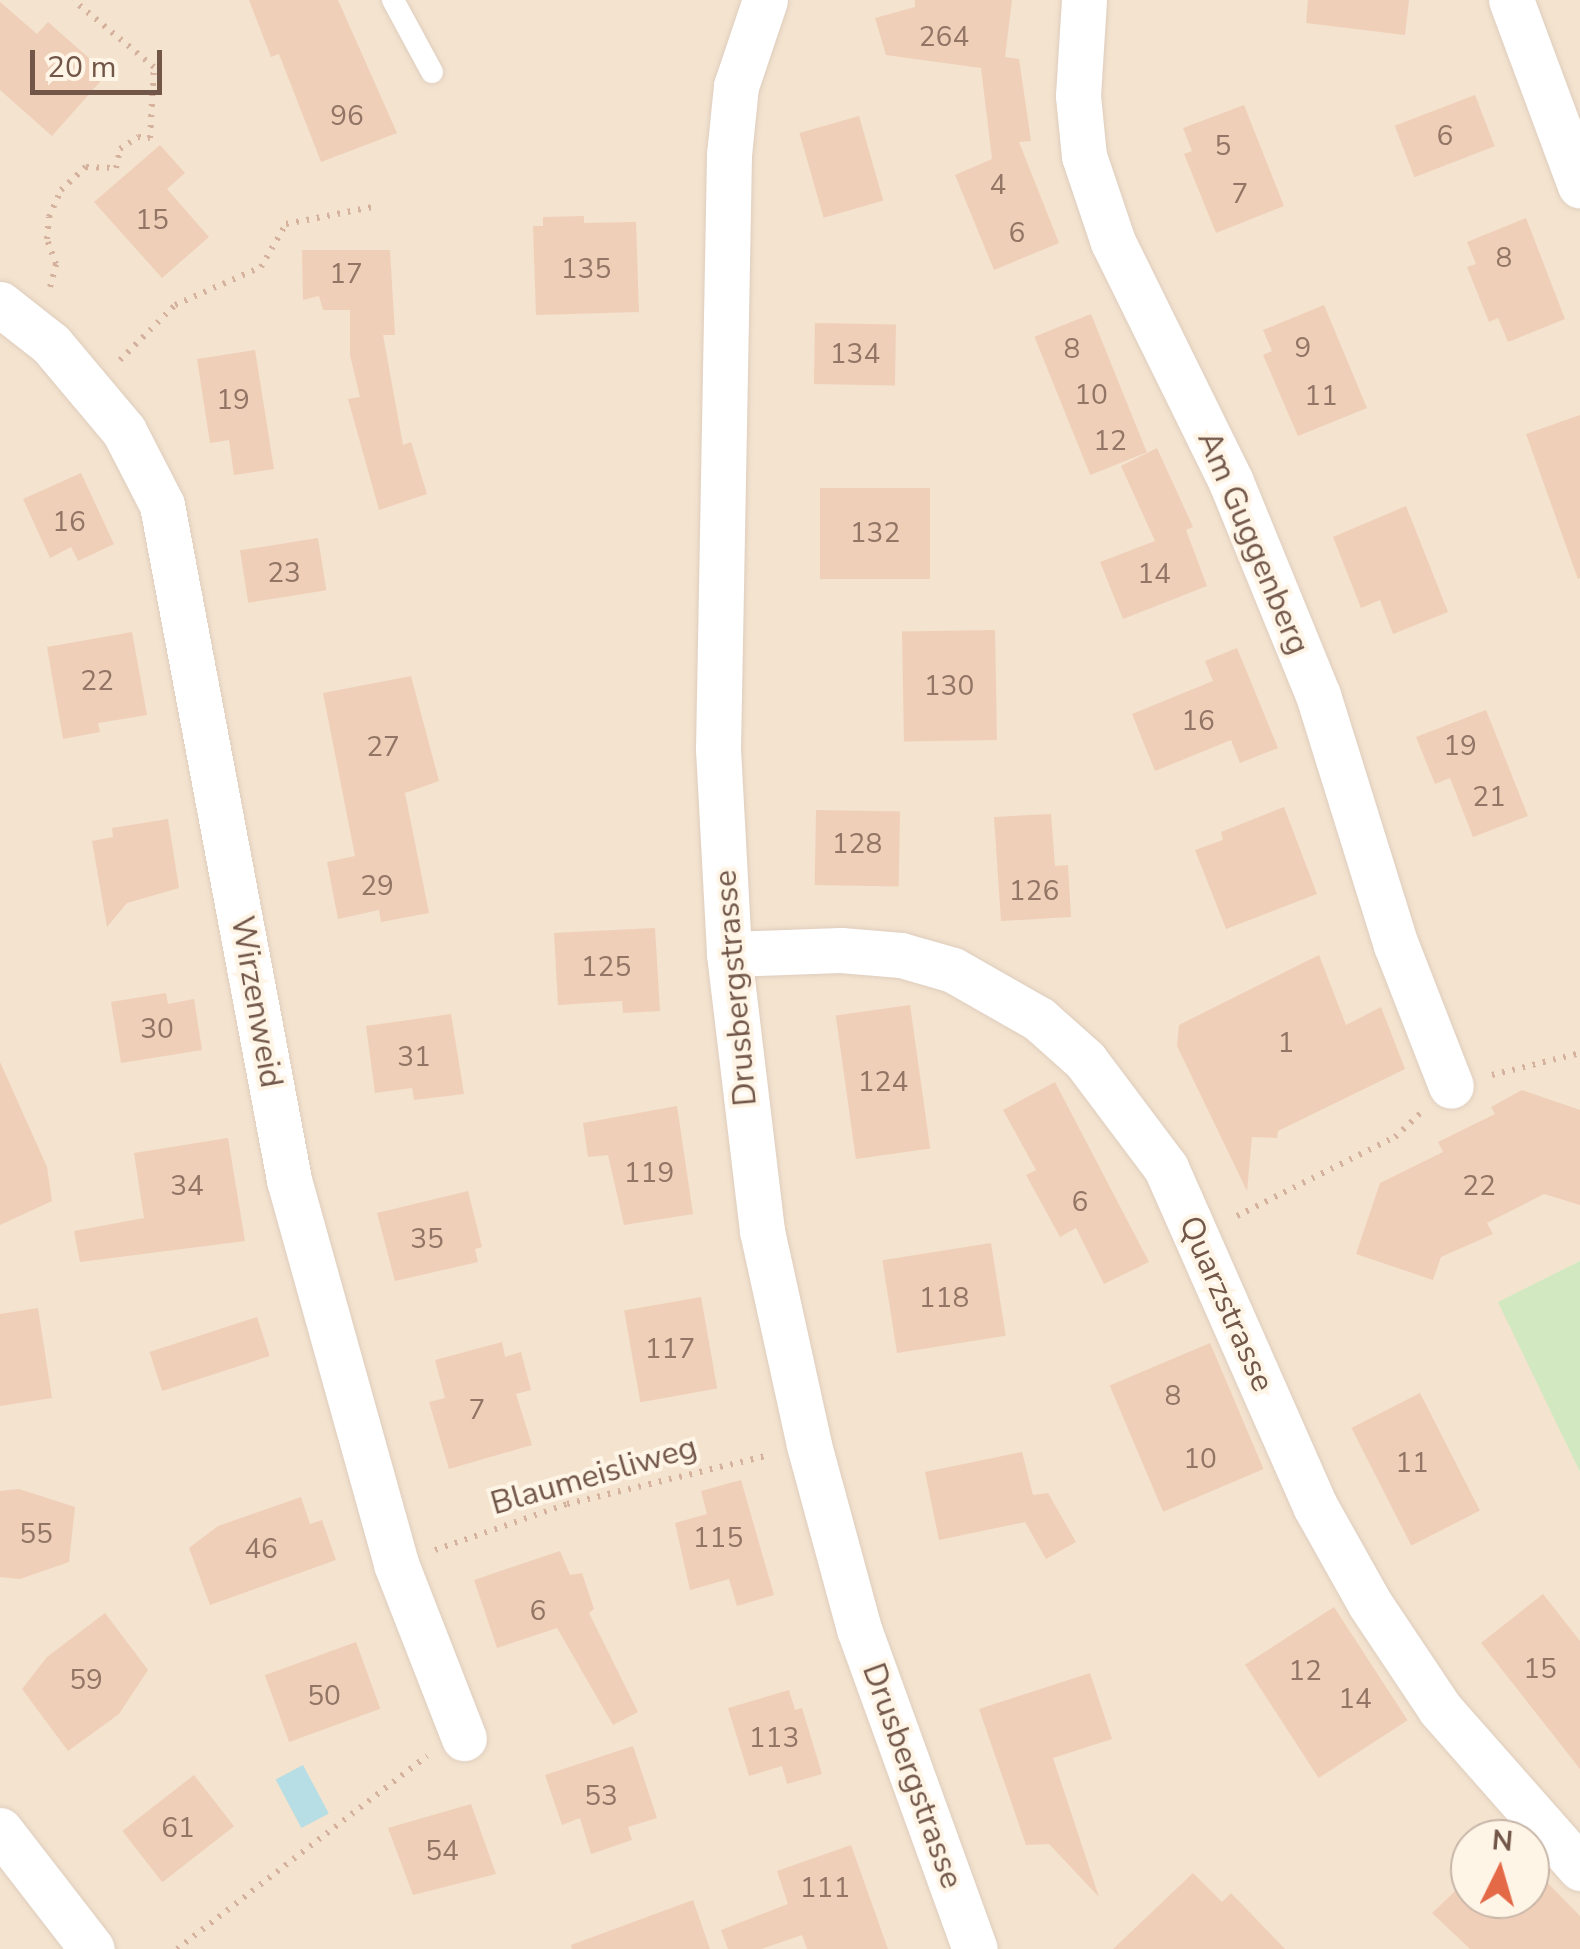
<!DOCTYPE html>
<html>
<head>
<meta charset="utf-8">
<style>
  body { margin:0 }
  #map { position:relative; width:1580px; height:1949px; overflow:hidden; background:#fcf1e1; font-family:"Nunito Sans",sans-serif }
  div>[style] { position:absolute }
  .residential>* { inset:0; background:#f3e3cf }
  .green>* { inset:0; background:#d1e8c0 }
  .water>* { inset:0; background:#b6dee4; transform-origin:0 0 }
  .building>* { inset:0; background:#f0cfb9; transform-origin:0 0 }
  .path>* { height:6px; margin-top:-3px; transform-origin:0; background:repeating-linear-gradient(90deg,#d5b29d 0 2.5px,transparent 0 10.5px) }
  .roads { filter:drop-shadow(0 0 2px #dfcdbd) drop-shadow(0 0 2px #dfcdbd) }
  .service>* { height:22px; margin:-11px; padding:0 11px; transform-origin:11px; border-radius:11px; background:#fff }
  .minor>* { height:45px; margin:-22.5px; padding:0 22.5px; transform-origin:22.5px; border-radius:22.5px; background:#fff }
  span { translate:-50% -50%; white-space:nowrap; text-align:center; line-height:1.15; -webkit-text-stroke:8px #fff5e7; paint-order:stroke }
  .number-label { font-size:28px; color:#927565 }
  .number-label span { -webkit-text-stroke-width:0 }
  .street-label { font-size:32px; color:#725749 }
  .north { position:absolute; left:1450px; top:1819px; width:100px; height:100px; box-sizing:border-box; background:#fff5e7; border:2px solid #c7b6a8; border-radius:50%; rotate:5deg; font-size:28px; font-weight:700; line-height:40px; text-align:center; color:#725749 }
  .north::after { content:''; display:block; margin:auto; width:35px; height:45px; background:#e46947; clip-path:polygon(50% 0,100% 100%,50% 72%,0 100%) }
  .scale { position:absolute; left:30px; top:50px; width:132px; height:45px; box-sizing:border-box; border:5px solid #725749; border-top:0; padding-left:12px; font-size:30px; line-height:35px; white-space:nowrap; color:#725749; -webkit-text-stroke:8px #fff5e7; paint-order:stroke }
</style>
</head>
<body>
<div id="map">
  <div class="residential">
    <div style="clip-path:polygon(evenodd,0 0,1580px 0,1580px 1261px,1499px 1302px,1580px 1472px,1580px 1949px,0 1949px,0 0,1470px 1839px,1530px 1839px,1530px 1899px,1470px 1899px,1470px 1839px)"></div>
  </div>
  <div class="green">
    <div style="clip-path:polygon(1580px 1261px,1580px 1472px,1498px 1302px)"></div>
  </div>
  <div class="water">
    <div style="left:303px;top:1765px;width:55px;height:31px;rotate:62deg"></div>
  </div>
  <div class="building">
    <div style="clip-path:polygon(249px 0,338px 0,397px 133px,321px 162px,279px 54px,271px 57px)"></div>
    <div style="clip-path:polygon(915px 0,1012px 0,1005px 57px,1019px 59px,1031px 141px,1019px 142px,1059px 243px,994px 270px,955px 175px,992px 159px,981px 68px,886px 55px,875px 18px,915px 7px)"></div>
    <div style="clip-path:polygon(1308px 0,1409px 0,1405px 35px,1306px 23px)"></div>
    <div style="clip-path:polygon(0 2px,37px 34px,48px 22px,107px 74px,52px 136px,0 90px)"></div>
    <div style="left:1475px;top:95px;width:55px;height:86px;rotate:69deg"></div>
    <div style="clip-path:polygon(1244px 105px,1284px 206px,1216px 233px,1184px 154px,1192px 151px,1183px 128px)"></div>
    <div style="left:859px;top:116px;width:88px;height:62px;rotate:74deg"></div>
    <div style="clip-path:polygon(160px 145px,185px 173px,167px 189px,209px 237px,162px 278px,94px 202px)"></div>
    <div style="clip-path:polygon(584px 216px,584px 223px,636px 222px,639px 312px,536px 315px,533px 226px,543px 226px,543px 217px)"></div>
    <div style="clip-path:polygon(1526px 218px,1565px 319px,1508px 342px,1498px 318px,1489px 322px,1467px 267px,1476px 264px,1467px 242px)"></div>
    <div style="clip-path:polygon(302px 250px,390px 250px,395px 335px,383px 335px,403px 445px,411px 442px,427px 494px,379px 510px,348px 399px,360px 397px,350px 355px,350px 310px,323px 310px,319px 296px,303px 300px)"></div>
    <div style="clip-path:polygon(1324px 305px,1367px 408px,1298px 436px,1263px 355px,1272px 351px,1263px 330px)"></div>
    <div style="left:1091px;top:314px;width:149px;height:61px;rotate:68deg"></div>
    <div style="left:815px;top:323px;width:81px;height:61px;rotate:1deg"></div>
    <div style="clip-path:polygon(255px 350px,274px 469px,234px 475px,229px 440px,210px 443px,197px 359px)"></div>
    <div style="clip-path:polygon(1580px 415px,1580px 578px,1578px 579px,1526px 434px)"></div>
    <div style="clip-path:polygon(1157px 448px,1193px 527px,1186px 530px,1207px 586px,1123px 619px,1100px 562px,1155px 541px,1121px 466px)"></div>
    <div style="clip-path:polygon(81px 473px,114px 544px,78px 561px,71px 547px,50px 558px,23px 499px)"></div>
    <div style="left:820px;top:488px;width:110px;height:91px"></div>
    <div style="clip-path:polygon(1406px 506px,1448px 612px,1393px 634px,1380px 600px,1361px 608px,1333px 537px)"></div>
    <div style="left:318px;top:538px;width:53px;height:79px;rotate:81deg"></div>
    <div style="left:995px;top:630px;width:110px;height:93px;rotate:89deg"></div>
    <div style="clip-path:polygon(132px 632px,147px 715px,98px 723px,100px 732px,63px 739px,47px 647px)"></div>
    <div style="clip-path:polygon(1237px 648px,1278px 748px,1240px 763px,1231px 740px,1155px 771px,1132px 714px,1213px 681px,1205px 661px)"></div>
    <div style="clip-path:polygon(411px 676px,439px 781px,405px 793px,429px 913px,381px 922px,379px 910px,338px 919px,327px 862px,355px 856px,323px 693px)"></div>
    <div style="clip-path:polygon(1486px 710px,1528px 816px,1473px 837px,1450px 778px,1435px 784px,1416px 737px)"></div>
    <div style="clip-path:polygon(1284px 807px,1317px 894px,1226px 929px,1195px 850px,1223px 840px,1221px 832px)"></div>
    <div style="left:816px;top:810px;width:84px;height:75px;rotate:1deg"></div>
    <div style="clip-path:polygon(1051px 814px,1055px 866px,1068px 865px,1071px 917px,1001px 921px,994px 817px)"></div>
    <div style="clip-path:polygon(168px 819px,179px 888px,127px 903px,107px 927px,92px 841px,113px 837px,112px 828px)"></div>
    <div style="clip-path:polygon(655px 928px,660px 1011px,623px 1013px,622px 1001px,558px 1005px,554px 933px)"></div>
    <div style="clip-path:polygon(1319px 955px,1346px 1025px,1381px 1007px,1405px 1069px,1278px 1131px,1277px 1138px,1252px 1137px,1247px 1191px,1177px 1046px,1179px 1025px)"></div>
    <div style="clip-path:polygon(166px 993px,168px 1004px,194px 999px,202px 1050px,121px 1063px,111px 1002px)"></div>
    <div style="left:910px;top:1005px;width:145px;height:75px;rotate:82deg"></div>
    <div style="clip-path:polygon(451px 1014px,464px 1094px,414px 1100px,412px 1088px,375px 1093px,366px 1026px)"></div>
    <div style="clip-path:polygon(0 1062px,47px 1167px,52px 1201px,0 1225px)"></div>
    <div style="clip-path:polygon(1055px 1082px,1149px 1262px,1104px 1284px,1076px 1228px,1060px 1237px,1026px 1175px,1036px 1170px,1003px 1110px)"></div>
    <div style="clip-path:polygon(1522px 1090px,1580px 1110px,1580px 1205px,1544px 1194px,1487px 1223px,1493px 1234px,1441px 1257px,1433px 1280px,1356px 1254px,1380px 1183px,1443px 1152px,1438px 1142px,1495px 1114px,1491px 1107px)"></div>
    <div style="clip-path:polygon(677px 1106px,693px 1214px,624px 1225px,608px 1155px,588px 1157px,583px 1123px)"></div>
    <div style="clip-path:polygon(228px 1138px,245px 1241px,80px 1262px,74px 1231px,144px 1218px,134px 1153px)"></div>
    <div style="clip-path:polygon(468px 1191px,482px 1247px,475px 1249px,478px 1262px,395px 1281px,377px 1213px)"></div>
    <div style="left:991px;top:1243px;width:94px;height:110px;rotate:81deg"></div>
    <div style="left:701px;top:1297px;width:93px;height:78px;rotate:80deg"></div>
    <div style="clip-path:polygon(38px 1308px,52px 1398px,0 1406px,0 1314px)"></div>
    <div style="left:257px;top:1317px;width:41px;height:113px;rotate:72deg"></div>
    <div style="clip-path:polygon(502px 1342px,505px 1357px,521px 1352px,531px 1390px,516px 1394px,532px 1445px,449px 1469px,429px 1402px,445px 1398px,435px 1360px)"></div>
    <div style="left:1210px;top:1343px;width:137px;height:109px;rotate:67deg"></div>
    <div style="left:1420px;top:1393px;width:132px;height:77px;rotate:63deg"></div>
    <div style="clip-path:polygon(1022px 1452px,1033px 1495px,1048px 1493px,1076px 1542px,1046px 1559px,1025px 1522px,939px 1540px,925px 1472px)"></div>
    <div style="clip-path:polygon(741px 1480px,774px 1595px,737px 1606px,729px 1579px,690px 1590px,675px 1523px,707px 1514px,701px 1491px)"></div>
    <div style="clip-path:polygon(19px 1489px,75px 1507px,69px 1562px,20px 1579px,0 1577px,0 1491px)"></div>
    <div style="clip-path:polygon(301px 1497px,310px 1524px,322px 1520px,336px 1560px,210px 1605px,189px 1548px,218px 1526px)"></div>
    <div style="clip-path:polygon(560px 1551px,570px 1575px,582px 1573px,594px 1609px,589px 1613px,638px 1712px,613px 1725px,557px 1628px,497px 1648px,474px 1580px)"></div>
    <div style="clip-path:polygon(1543px 1594px,1580px 1641px,1580px 1769px,1481px 1643px)"></div>
    <div style="left:1334px;top:1607px;width:135px;height:106px;rotate:57deg"></div>
    <div style="clip-path:polygon(105px 1613px,148px 1670px,119px 1714px,68px 1751px,22px 1689px,47px 1657px)"></div>
    <div style="left:356px;top:1642px;width:71px;height:97px;rotate:70deg"></div>
    <div style="clip-path:polygon(1090px 1673px,1112px 1739px,1053px 1758px,1099px 1897px,1049px 1844px,1026px 1845px,979px 1709px)"></div>
    <div style="clip-path:polygon(789px 1690px,795px 1710px,802px 1708px,822px 1774px,787px 1784px,782px 1766px,749px 1776px,728px 1708px)"></div>
    <div style="clip-path:polygon(633px 1746px,657px 1818px,628px 1827px,632px 1840px,591px 1854px,580px 1818px,562px 1825px,545px 1775px)"></div>
    <div style="left:194px;top:1775px;width:65px;height:91px;rotate:52deg"></div>
    <div style="clip-path:polygon(471px 1804px,496px 1874px,413px 1895px,388px 1828px)"></div>
    <div style="clip-path:polygon(851px 1845px,888px 1949px,807px 1949px,802px 1935px,761px 1949px,728px 1949px,721px 1930px,788px 1904px,777px 1871px)"></div>
    <div style="clip-path:polygon(1530px 1865px,1580px 1916px,1580px 1949px,1470px 1949px,1432px 1913px,1470px 1877px,1470px 1899px,1530px 1899px)"></div>
    <div style="clip-path:polygon(1193px 1873px,1222px 1902px,1231px 1893px,1285px 1949px,1113px 1949px)"></div>
    <div style="clip-path:polygon(693px 1900px,710px 1949px,572px 1949px,571px 1945px)"></div>
  </div>
  <div class="path">
    <div style="left:50px;top:287px;width:24px;rotate:-75deg"></div>
    <div style="left:56px;top:264px;width:27px;rotate:-110deg"></div>
    <div style="left:47px;top:239px;width:22px;rotate:-85deg"></div>
    <div style="left:49px;top:217px;width:30px;rotate:-66deg"></div>
    <div style="left:61px;top:190px;width:34px;rotate:-43deg"></div>
    <div style="left:86px;top:167px;width:30px;rotate:2deg"></div>
    <div style="left:116px;top:168px;width:19px;rotate:-78deg"></div>
    <div style="left:120px;top:149px;width:22px;rotate:-34deg"></div>
    <div style="left:138px;top:137px;width:12px;rotate:5deg"></div>
    <div style="left:150px;top:138px;width:71px;rotate:-86.8deg"></div>
    <div style="left:154px;top:67px;width:105px;rotate:-140.4deg"></div>
    <div style="left:120px;top:360px;width:78px;rotate:-45deg"></div>
    <div style="left:175px;top:305px;width:94px;rotate:-23.8deg"></div>
    <div style="left:261px;top:267px;width:50px;rotate:-59.8deg"></div>
    <div style="left:286px;top:224px;width:93px;rotate:-11.2deg"></div>
    <div style="left:1492px;top:1075px;width:91px;rotate:-14deg"></div>
    <div style="left:1237px;top:1216px;width:177px;rotate:-26.6deg"></div>
    <div style="left:1395px;top:1137px;width:35px;rotate:-43deg"></div>
    <div style="left:435px;top:1550px;width:140px;rotate:-19.2deg"></div>
    <div style="left:567px;top:1504px;width:208px;rotate:-13.6deg"></div>
    <div style="left:177px;top:1949px;width:316px;rotate:-37.7deg"></div>
  </div>
  <div class="roads">
    <div class="service">
      <div style="left:393px;top:0;width:82px;rotate:61.6deg"></div>
    </div>
    <div class="minor">
      <div style="left:765px;top:0;width:91px;rotate:108.6deg"></div>
      <div style="left:736px;top:86px;width:69px;rotate:95.8deg"></div>
      <div style="left:729px;top:155px;width:594px;rotate:91.06deg"></div>
      <div style="left:718px;top:749px;width:205px;rotate:86.9deg"></div>
      <div style="left:729px;top:954px;width:279px;rotate:83.2deg"></div>
      <div style="left:762px;top:1231px;width:219px;rotate:77.6deg"></div>
      <div style="left:809px;top:1445px;width:191px;rotate:74.8deg"></div>
      <div style="left:859px;top:1629px;width:340px;rotate:70.1deg"></div>
      <div style="left:1084px;top:0;width:96px;rotate:93.6deg"></div>
      <div style="left:1078px;top:96px;width:60px;rotate:84.3deg"></div>
      <div style="left:1084px;top:156px;width:91px;rotate:71.4deg"></div>
      <div style="left:1113px;top:242px;width:267px;rotate:63.8deg"></div>
      <div style="left:1231px;top:482px;width:230px;rotate:67.8deg"></div>
      <div style="left:1318px;top:695px;width:262px;rotate:72.7deg"></div>
      <div style="left:1396px;top:945px;width:151px;rotate:68.7deg"></div>
      <div style="left:1511px;top:0;width:198px;rotate:69.6deg"></div>
      <div style="left:0;top:304px;width:65px;rotate:38.1deg"></div>
      <div style="left:51px;top:344px;width:114px;rotate:50deg"></div>
      <div style="left:124px;top:431px;width:83px;rotate:62.8deg"></div>
      <div style="left:162px;top:505px;width:687px;rotate:79.34deg"></div>
      <div style="left:289px;top:1180px;width:399px;rotate:74.4deg"></div>
      <div style="left:396px;top:1564px;width:187px;rotate:68.7deg"></div>
      <div style="left:729px;top:954px;width:112px;rotate:-2deg"></div>
      <div style="left:841px;top:950px;width:60px;rotate:4.8deg"></div>
      <div style="left:901px;top:955px;width:54px;rotate:16.1deg"></div>
      <div style="left:953px;top:970px;width:99px;rotate:29.7deg"></div>
      <div style="left:1039px;top:1019px;width:62px;rotate:41.7deg"></div>
      <div style="left:1085px;top:1060px;width:135px;rotate:53.1deg"></div>
      <div style="left:1166px;top:1168px;width:369px;rotate:66.2deg"></div>
      <div style="left:1315px;top:1506px;width:112px;rotate:60.7deg"></div>
      <div style="left:1370px;top:1604px;width:126px;rotate:56.3deg"></div>
      <div style="left:1440px;top:1709px;width:212px;rotate:48.6deg"></div>
      <div style="left:0;top:1830px;width:150px;rotate:52.3deg"></div>
    </div>
  </div>
  <div class="number-label">
    <span style="left:944px;top:37px">264</span>
    <span style="left:347px;top:116px">96</span>
    <span style="left:1445px;top:136px">6</span>
    <span style="left:1223px;top:146px">5</span>
    <span style="left:998px;top:185px">4</span>
    <span style="left:1240px;top:194px">7</span>
    <span style="left:152px;top:220px">15</span>
    <span style="left:1017px;top:233px">6</span>
    <span style="left:1504px;top:258px">8</span>
    <span style="left:586px;top:269px">135</span>
    <span style="left:346px;top:274px">17</span>
    <span style="left:1303px;top:348px">9</span>
    <span style="left:1072px;top:349px">8</span>
    <span style="left:855px;top:354px">134</span>
    <span style="left:1091px;top:395px">10</span>
    <span style="left:1321px;top:396px">11</span>
    <span style="left:233px;top:400px">19</span>
    <span style="left:1110px;top:441px">12</span>
    <span style="left:69px;top:522px">16</span>
    <span style="left:875px;top:533px">132</span>
    <span style="left:284px;top:573px">23</span>
    <span style="left:1154px;top:574px">14</span>
    <span style="left:97px;top:681px">22</span>
    <span style="left:949px;top:686px">130</span>
    <span style="left:1198px;top:721px">16</span>
    <span style="left:1460px;top:746px">19</span>
    <span style="left:383px;top:747px">27</span>
    <span style="left:1489px;top:797px">21</span>
    <span style="left:857px;top:844px">128</span>
    <span style="left:377px;top:886px">29</span>
    <span style="left:1034px;top:891px">126</span>
    <span style="left:606px;top:967px">125</span>
    <span style="left:157px;top:1029px">30</span>
    <span style="left:1286px;top:1043px">1</span>
    <span style="left:414px;top:1057px">31</span>
    <span style="left:883px;top:1082px">124</span>
    <span style="left:649px;top:1173px">119</span>
    <span style="left:187px;top:1186px">34</span>
    <span style="left:1479px;top:1186px">22</span>
    <span style="left:1080px;top:1202px">6</span>
    <span style="left:427px;top:1239px">35</span>
    <span style="left:944px;top:1298px">118</span>
    <span style="left:670px;top:1349px">117</span>
    <span style="left:1173px;top:1396px">8</span>
    <span style="left:477px;top:1410px">7</span>
    <span style="left:1200px;top:1459px">10</span>
    <span style="left:1412px;top:1463px">11</span>
    <span style="left:36px;top:1534px">55</span>
    <span style="left:718px;top:1538px">115</span>
    <span style="left:261px;top:1549px">46</span>
    <span style="left:538px;top:1611px">6</span>
    <span style="left:1540px;top:1669px">15</span>
    <span style="left:1305px;top:1671px">12</span>
    <span style="left:86px;top:1680px">59</span>
    <span style="left:324px;top:1696px">50</span>
    <span style="left:1355px;top:1699px">14</span>
    <span style="left:774px;top:1738px">113</span>
    <span style="left:601px;top:1796px">53</span>
    <span style="left:178px;top:1828px">61</span>
    <span style="left:442px;top:1851px">54</span>
    <span style="left:825px;top:1888px">111</span>
  </div>
  <div class="street-label">
    <span style="left:1253px;top:543px;rotate:67deg">Am Guggenberg</span>
    <span style="left:736px;top:988px;rotate:-95deg">Drusbergstrasse</span>
    <span style="left:256px;top:1002px;rotate:80deg">Wirzenweid</span>
    <span style="left:1226px;top:1304px;rotate:66deg">Quarzstrasse</span>
    <span style="left:594px;top:1476px;rotate:-16deg">Blaumeisliweg</span>
    <span style="left:912px;top:1776px;rotate:70deg">Drusbergstrasse</span>
  </div>
  <div class="north">N</div>
  <div class="scale">20 m</div>
</div>
</body>
</html>
